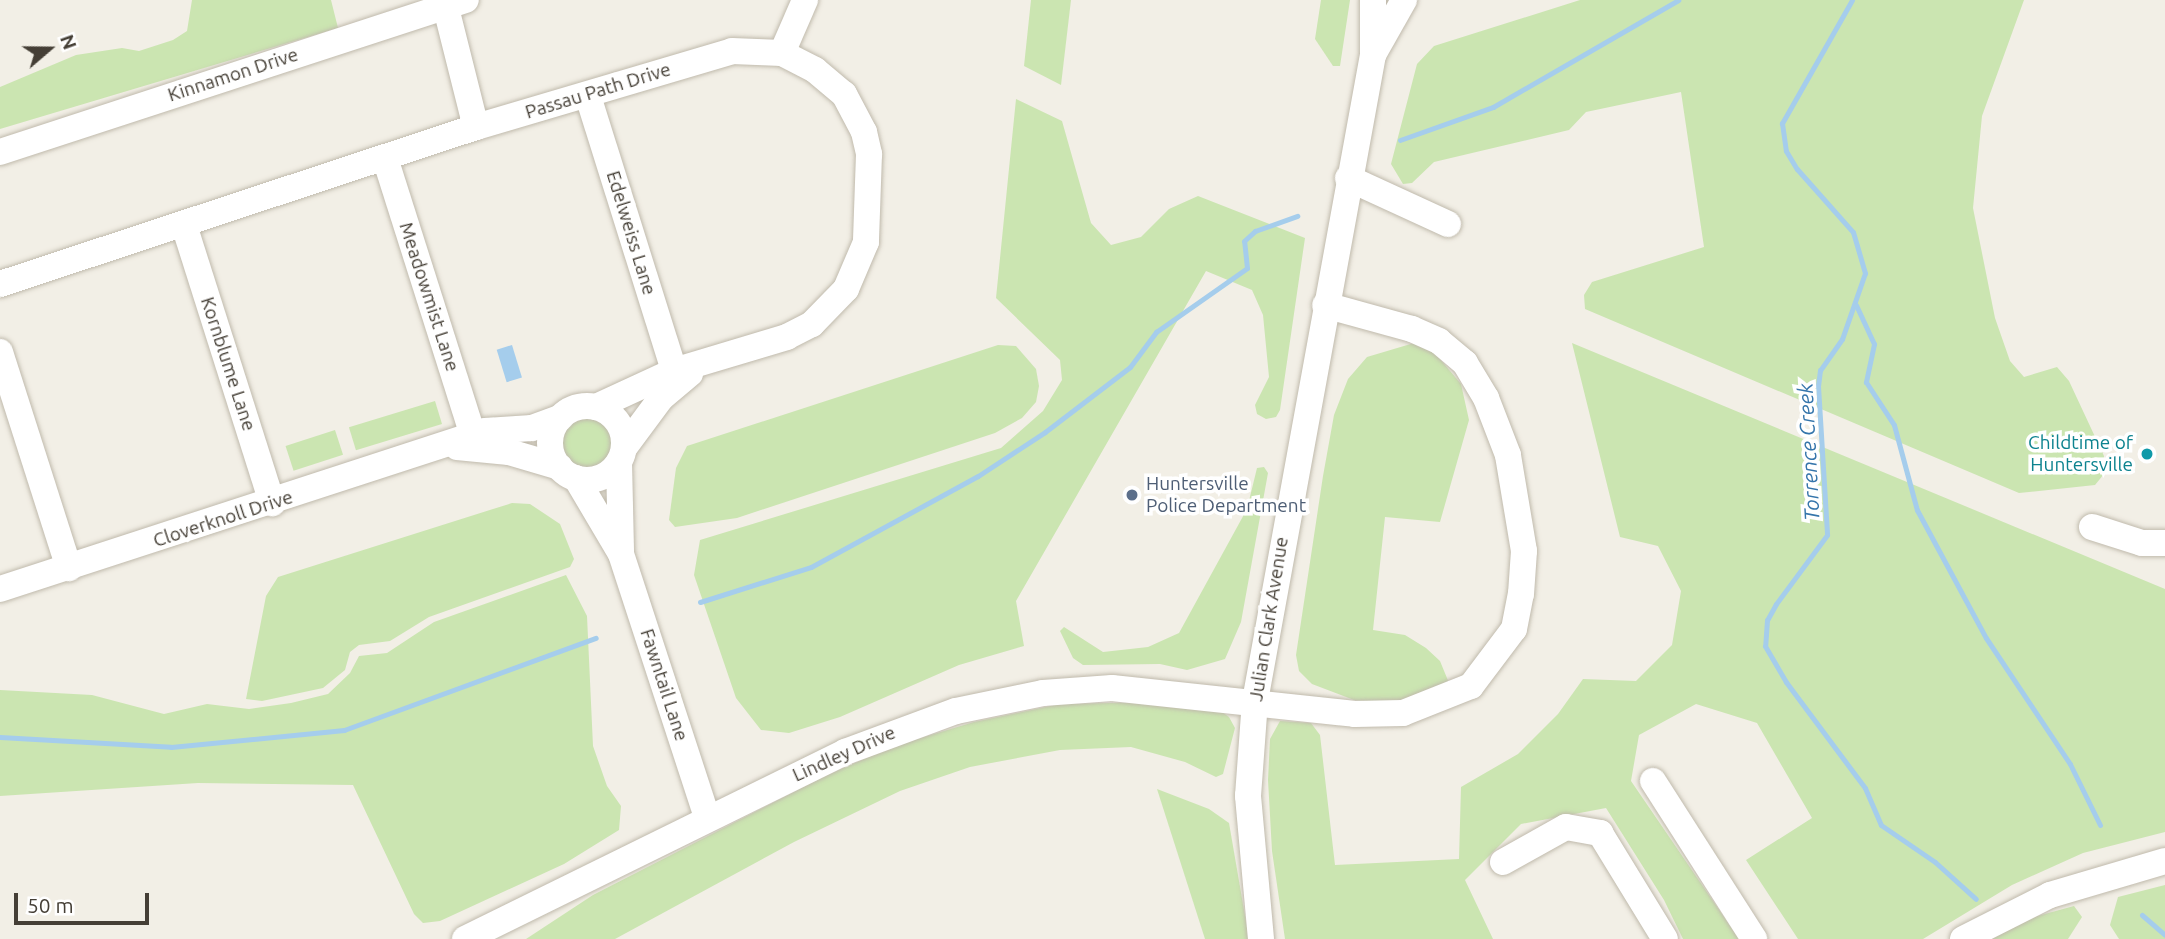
<!DOCTYPE html>
<html>
<head>
<meta charset="utf-8">
<style>
  body { margin:0 }
  #map { position:relative; width:2165px; height:939px; overflow:hidden; background:#f2efe6; font-family:Ubuntu,sans-serif }
  div>[style] { position:absolute }
  .green>* { inset:0; background:#cbe5b1; transform-origin:0 0 }
  .round { border-radius:50% }
  .water>* { inset:0; background:#a5cdec; transform-origin:0 0 }
  .stream>* { height:5px; margin:-2.5px; padding:0 2.5px; transform-origin:2.5px; border-radius:2.5px; background:#a5cdec }
  .roads { filter:drop-shadow(0 0 2px #c0baac) drop-shadow(0 0 2px #c0baac) }
  .minor>* { height:26px; margin:-13px; padding:0 13px; transform-origin:13px; border-radius:13px; background:#fff }
  .minor>.ring { margin:-13px; padding:0; box-sizing:content-box; background:none; border:26px solid #fff; border-radius:50% }
  .dots>* { width:19px; height:19px; translate:-50% -50%; box-sizing:border-box; border:4px solid #fff; border-radius:50% }
  span { translate:-50% -50%; white-space:nowrap; text-align:center; line-height:1.15; -webkit-text-stroke:7px #fff; paint-order:stroke }
  .street-label { font-size:19px; color:#453f36 }
  .culture-label { font-size:19px; color:#0d838f }
  .right { translate:-100% -50%; text-align:right }
  .service-label { font-size:19px; color:#4e5e75 }
  .left { translate:0 -50%; text-align:left }
  .water-label { font-size:21px; color:#3575ab; font-style:italic }
  .north { position:absolute; left:14px; top:14px; width:70px; height:70px; -webkit-text-stroke:5px #fff; paint-order:stroke; rotate:70deg; font-size:19px; font-weight:700; line-height:28px; text-align:center; color:#453f36 }
  .north::after { content:''; display:block; margin:auto; width:24px; height:32px; background:#453f36; clip-path:polygon(50% 0,100% 100%,50% 72%,0 100%) }
  .scale { position:absolute; left:14px; top:893px; width:135px; height:32px; box-sizing:border-box; border:4px solid #453f36; border-top:0; padding-left:9px; font-size:21px; line-height:24px; white-space:nowrap; color:#453f36; -webkit-text-stroke:5px #fff; paint-order:stroke }
</style>
</head>
<body>
<div id="map">
  <div class="green">
    <div style="clip-path:polygon(192px 0,331px 0,338px 28px,0 129px,0 87px,76px 55px,122px 48px,139px 51px,173px 40px,187px 31px)"></div>
    <div style="clip-path:polygon(1031px 0,1071px 0,1061px 85px,1024px 66px)"></div>
    <div style="clip-path:polygon(1321px 0,1350px 0,1340px 66px,1333px 66px,1315px 39px)"></div>
    <div style="clip-path:polygon(1580px 0,2024px 0,1982px 116px,1973px 208px,1995px 318px,2010px 361px,2024px 377px,2057px 367px,2069px 381px,2104px 456px,2104px 474px,2095px 485px,2019px 493px,1585px 309px,1584px 295px,1592px 282px,1704px 247px,1681px 92px,1586px 112px,1569px 130px,1434px 162px,1412px 183px,1403px 184px,1391px 164px,1417px 64px,1434px 46px)"></div>
    <div style="clip-path:polygon(1016px 99px,1062px 121px,1091px 223px,1111px 245px,1141px 237px,1169px 209px,1198px 196px,1305px 238px,1280px 410px,1276px 417px,1266px 419px,1257px 414px,1255px 405px,1269px 377px,1263px 315px,1252px 290px,1206px 271px,1016px 601px,1024px 646px,959px 665px,840px 717px,789px 733px,761px 730px,736px 698px,694px 575px,700px 540px,1001px 448px,1043px 411px,1062px 380px,1060px 360px,996px 298px)"></div>
    <div style="clip-path:polygon(1414px 343px,1429px 346px,1461px 384px,1469px 420px,1440px 522px,1385px 517px,1373px 630px,1405px 635px,1426px 648px,1440px 661px,1449px 683px,1393px 703px,1354px 700px,1312px 684px,1299px 671px,1296px 655px,1323px 476px,1334px 415px,1348px 379px,1367px 357px)"></div>
    <div style="clip-path:polygon(1572px 343px,2165px 589px,2165px 832px,2083px 853px,2012px 885px,1923px 939px,1798px 939px,1746px 860px,1812px 818px,1757px 723px,1696px 704px,1639px 735px,1631px 781px,1739px 939px,1683px 939px,1664px 900px,1606px 808px,1521px 824px,1465px 880px,1493px 939px,1285px 939px,1272px 851px,1268px 780px,1270px 739px,1280px 721px,1311px 723px,1320px 735px,1335px 865px,1459px 859px,1461px 787px,1518px 754px,1558px 714px,1583px 679px,1636px 681px,1672px 645px,1681px 591px,1658px 546px,1620px 537px)"></div>
    <div style="clip-path:polygon(998px 345px,1016px 346px,1036px 369px,1039px 386px,1036px 402px,1022px 418px,995px 433px,737px 518px,675px 527px,669px 520px,676px 468px,687px 446px)"></div>
    <div style="left:435px;top:401px;width:24px;height:90px;rotate:73deg"></div>
    <div class="round" style="left:558px;top:416px;width:56px;height:56px"></div>
    <div style="left:335px;top:430px;width:26px;height:52px;rotate:72deg"></div>
    <div style="clip-path:polygon(1264px 467px,1268px 473px,1241px 622px,1225px 659px,1187px 670px,1160px 664px,1083px 665px,1073px 658px,1060px 631px,1064px 627px,1103px 652px,1148px 647px,1179px 633px,1247px 509px,1257px 468px)"></div>
    <div style="clip-path:polygon(512px 503px,530px 504px,560px 524px,574px 559px,570px 567px,429px 617px,390px 641px,359px 645px,350px 652px,345px 670px,323px 688px,262px 701px,246px 699px,266px 596px,278px 577px)"></div>
    <div style="clip-path:polygon(566px 575px,587px 616px,593px 746px,607px 786px,621px 806px,619px 830px,564px 864px,440px 921px,423px 923px,414px 914px,353px 785px,198px 783px,0 796px,0 690px,92px 695px,164px 714px,207px 704px,249px 709px,291px 703px,328px 694px,350px 673px,359px 656px,387px 653px,434px 622px)"></div>
    <div style="clip-path:polygon(1159px 702px,1218px 709px,1229px 717px,1235px 728px,1223px 774px,1216px 777px,1185px 762px,1131px 747px,1060px 750px,970px 767px,900px 791px,794px 842px,615px 939px,526px 939px,593px 895px,825px 776px,894px 746px,974px 722px,1060px 704px)"></div>
    <div style="clip-path:polygon(1157px 789px,1209px 809px,1229px 823px,1249px 939px,1205px 939px)"></div>
    <div style="clip-path:polygon(2165px 885px,2165px 939px,2119px 939px,2110px 925px,2118px 897px)"></div>
    <div style="clip-path:polygon(2074px 906px,2082px 917px,2068px 939px,1990px 939px,2026px 919px)"></div>
  </div>
  <div class="water">
    <div style="left:512px;top:345px;width:34px;height:16px;rotate:73deg"></div>
  </div>
  <div class="stream">
    <div style="left:1852px;top:0;width:142px;rotate:119.6deg"></div>
    <div style="left:1782px;top:123px;width:28px;rotate:82deg"></div>
    <div style="left:1786px;top:151px;width:21px;rotate:59deg"></div>
    <div style="left:1797px;top:169px;width:84px;rotate:48.4deg"></div>
    <div style="left:1853px;top:232px;width:43px;rotate:73.7deg"></div>
    <div style="left:1865px;top:273px;width:70px;rotate:109.2deg"></div>
    <div style="left:1842px;top:339px;width:38px;rotate:125deg"></div>
    <div style="left:1820px;top:370px;width:16px;rotate:97deg"></div>
    <div style="left:1818px;top:386px;width:149px;rotate:86.5deg"></div>
    <div style="left:1827px;top:535px;width:86px;rotate:126.5deg"></div>
    <div style="left:1776px;top:604px;width:18px;rotate:119deg"></div>
    <div style="left:1767px;top:620px;width:26px;rotate:94deg"></div>
    <div style="left:1765px;top:646px;width:42px;rotate:59.7deg"></div>
    <div style="left:1786px;top:682px;width:132px;rotate:53.3deg"></div>
    <div style="left:1865px;top:788px;width:40px;rotate:66.6deg"></div>
    <div style="left:1881px;top:825px;width:65px;rotate:34.4deg"></div>
    <div style="left:1935px;top:862px;width:55px;rotate:42.1deg"></div>
    <div style="left:1400px;top:140px;width:99px;rotate:-19.5deg"></div>
    <div style="left:1493px;top:107px;width:214px;rotate:-30deg"></div>
    <div style="left:1856px;top:305px;width:43px;rotate:65.2deg"></div>
    <div style="left:1874px;top:344px;width:39px;rotate:102deg"></div>
    <div style="left:1866px;top:382px;width:51px;rotate:56.9deg"></div>
    <div style="left:1894px;top:425px;width:88px;rotate:74.9deg"></div>
    <div style="left:1917px;top:510px;width:145px;rotate:61.7deg"></div>
    <div style="left:1986px;top:638px;width:151px;rotate:56.3deg"></div>
    <div style="left:2070px;top:764px;width:68px;rotate:63.8deg"></div>
    <div style="left:700px;top:602px;width:116px;rotate:-17.5deg"></div>
    <div style="left:811px;top:567px;width:190px;rotate:-28.6deg"></div>
    <div style="left:978px;top:476px;width:80px;rotate:-33.3deg"></div>
    <div style="left:1045px;top:432px;width:107px;rotate:-37.4deg"></div>
    <div style="left:1130px;top:367px;width:44px;rotate:-53.4deg"></div>
    <div style="left:1156px;top:332px;width:111px;rotate:-35.1deg"></div>
    <div style="left:1247px;top:268px;width:27px;rotate:-96deg"></div>
    <div style="left:1244px;top:241px;width:15px;rotate:-42deg"></div>
    <div style="left:1255px;top:231px;width:45px;rotate:-19.7deg"></div>
    <div style="left:0;top:737px;width:171px;rotate:3.3deg"></div>
    <div style="left:171px;top:747px;width:174px;rotate:-5.6deg"></div>
    <div style="left:344px;top:730px;width:268px;rotate:-20.1deg"></div>
    <div style="left:2142px;top:915px;width:30px;rotate:41deg"></div>
  </div>
  <div class="roads">
    <div class="minor">
      <div style="left:444px;top:0;width:131px;rotate:75.9deg"></div>
      <div style="left:782px;top:53px;width:58px;rotate:-66.5deg"></div>
      <div style="left:1374px;top:53px;width:61px;rotate:-60.5deg"></div>
      <div style="left:588px;top:96px;width:288px;rotate:72.6deg"></div>
      <div style="left:0;top:152px;width:490px;rotate:-18.1deg"></div>
      <div style="left:385px;top:158px;width:292px;rotate:72.4deg"></div>
      <div style="left:1348px;top:178px;width:110px;rotate:24.7deg"></div>
      <div style="left:184px;top:225px;width:292px;rotate:72.4deg"></div>
      <div style="left:0;top:284px;width:501px;rotate:-18.25deg"></div>
      <div style="left:476px;top:127px;width:267px;rotate:-16.5deg"></div>
      <div style="left:732px;top:51px;width:50px;rotate:2.3deg"></div>
      <div style="left:782px;top:53px;width:37px;rotate:27deg"></div>
      <div style="left:815px;top:70px;width:38px;rotate:40deg"></div>
      <div style="left:844px;top:94px;width:43px;rotate:62.2deg"></div>
      <div style="left:864px;top:132px;width:23px;rotate:77deg"></div>
      <div style="left:869px;top:154px;width:88px;rotate:92deg"></div>
      <div style="left:866px;top:242px;width:51px;rotate:113.1deg"></div>
      <div style="left:846px;top:289px;width:49px;rotate:134.2deg"></div>
      <div style="left:812px;top:324px;width:28px;rotate:153deg"></div>
      <div style="left:787px;top:337px;width:118px;rotate:163.3deg"></div>
      <div style="left:674px;top:371px;width:86px;rotate:155.2deg"></div>
      <div style="left:0;top:352px;width:227px;rotate:72.3deg"></div>
      <div class="ring" style="left:550px;top:406px;width:48px;height:48px"></div>
      <div style="left:457px;top:447px;width:52px;rotate:5.5deg"></div>
      <div style="left:509px;top:452px;width:53px;rotate:16.4deg"></div>
      <div style="left:624px;top:448px;width:62px;rotate:-53.5deg"></div>
      <div style="left:661px;top:398px;width:38px;rotate:-40deg"></div>
      <div style="left:619px;top:462px;width:90px;rotate:88.7deg"></div>
      <div style="left:576px;top:478px;width:88px;rotate:59.4deg"></div>
      <div style="left:621px;top:554px;width:277px;rotate:71.9deg"></div>
      <div style="left:2092px;top:527px;width:52px;rotate:17.7deg"></div>
      <div style="left:2142px;top:543px;width:23px"></div>
      <div style="left:0;top:589px;width:510px;rotate:-18.04deg"></div>
      <div style="left:485px;top:431px;width:47px;rotate:-3.7deg"></div>
      <div style="left:532px;top:428px;width:30px;rotate:-20deg"></div>
      <div style="left:1653px;top:781px;width:188px;rotate:57.4deg"></div>
      <div style="left:1503px;top:862px;width:72px;rotate:-29.1deg"></div>
      <div style="left:1566px;top:827px;width:35px;rotate:10deg"></div>
      <div style="left:1600px;top:833px;width:124px;rotate:58.5deg"></div>
      <div style="left:465px;top:939px;width:424px;rotate:-26.2deg"></div>
      <div style="left:845px;top:752px;width:118px;rotate:-20.3deg"></div>
      <div style="left:956px;top:711px;width:89px;rotate:-11.7deg"></div>
      <div style="left:1043px;top:693px;width:69px;rotate:-4.1deg"></div>
      <div style="left:1112px;top:688px;width:244px;rotate:6.1deg"></div>
      <div style="left:1355px;top:714px;width:48px;rotate:-1.2deg"></div>
      <div style="left:1403px;top:713px;width:73px;rotate:-21.7deg"></div>
      <div style="left:1471px;top:686px;width:71px;rotate:-53deg"></div>
      <div style="left:1514px;top:629px;width:36px;rotate:-79deg"></div>
      <div style="left:1521px;top:594px;width:43px;rotate:-86deg"></div>
      <div style="left:1524px;top:551px;width:97px;rotate:-99.5deg"></div>
      <div style="left:1508px;top:455px;width:61px;rotate:-111.1deg"></div>
      <div style="left:1486px;top:398px;width:41px;rotate:-121deg"></div>
      <div style="left:1465px;top:363px;width:34px;rotate:-140deg"></div>
      <div style="left:1439px;top:341px;width:30px;rotate:-156deg"></div>
      <div style="left:1412px;top:329px;width:90px;rotate:-164.6deg"></div>
      <div style="left:1261px;top:939px;width:144px;rotate:-95.2deg"></div>
      <div style="left:1248px;top:796px;width:95px;rotate:-85.8deg"></div>
      <div style="left:1255px;top:701px;width:657px;rotate:-79.65deg"></div>
      <div style="left:1373px;top:55px;width:55px;rotate:-90deg"></div>
      <div style="left:1963px;top:939px;width:97px;rotate:-26.8deg"></div>
      <div style="left:2050px;top:895px;width:120px;rotate:-16.5deg"></div>
    </div>
  </div>
  <div class="dots">
    <div style="left:2147px;top:454px;background:#0f9aa8"></div>
    <div style="left:1132px;top:495px;background:#5c6f8a"></div>
  </div>
  <div class="street-label">
    <span style="left:233px;top:75px;rotate:-18deg">Kinnamon Drive</span>
    <span style="left:598px;top:91px;rotate:-17deg">Passau Path Drive</span>
    <span style="left:631px;top:233px;rotate:73deg">Edelweiss Lane</span>
    <span style="left:429px;top:297px;rotate:72deg">Meadowmist Lane</span>
    <span style="left:228px;top:364px;rotate:72deg">Kornblume Lane</span>
    <span style="left:223px;top:519px;rotate:-18deg">Cloverknoll Drive</span>
    <span style="left:1269px;top:619px;rotate:-81deg">Julian Clark Avenue</span>
    <span style="left:664px;top:685px;rotate:72deg">Fawntail Lane</span>
    <span style="left:844px;top:754px;rotate:-24deg">Lindley Drive</span>
  </div>
  <div class="culture-label">
    <span class="right" style="left:2133px;top:454px">Childtime of<br>Huntersville</span>
  </div>
  <div class="service-label">
    <span class="left" style="left:1146px;top:495px">Huntersville<br>Police Department</span>
  </div>
  <div class="water-label">
    <span style="left:1808px;top:452px;rotate:-93deg">Torrence Creek</span>
  </div>
  <div class="north">N</div>
  <div class="scale">50 m</div>
</div>
</body>
</html>
